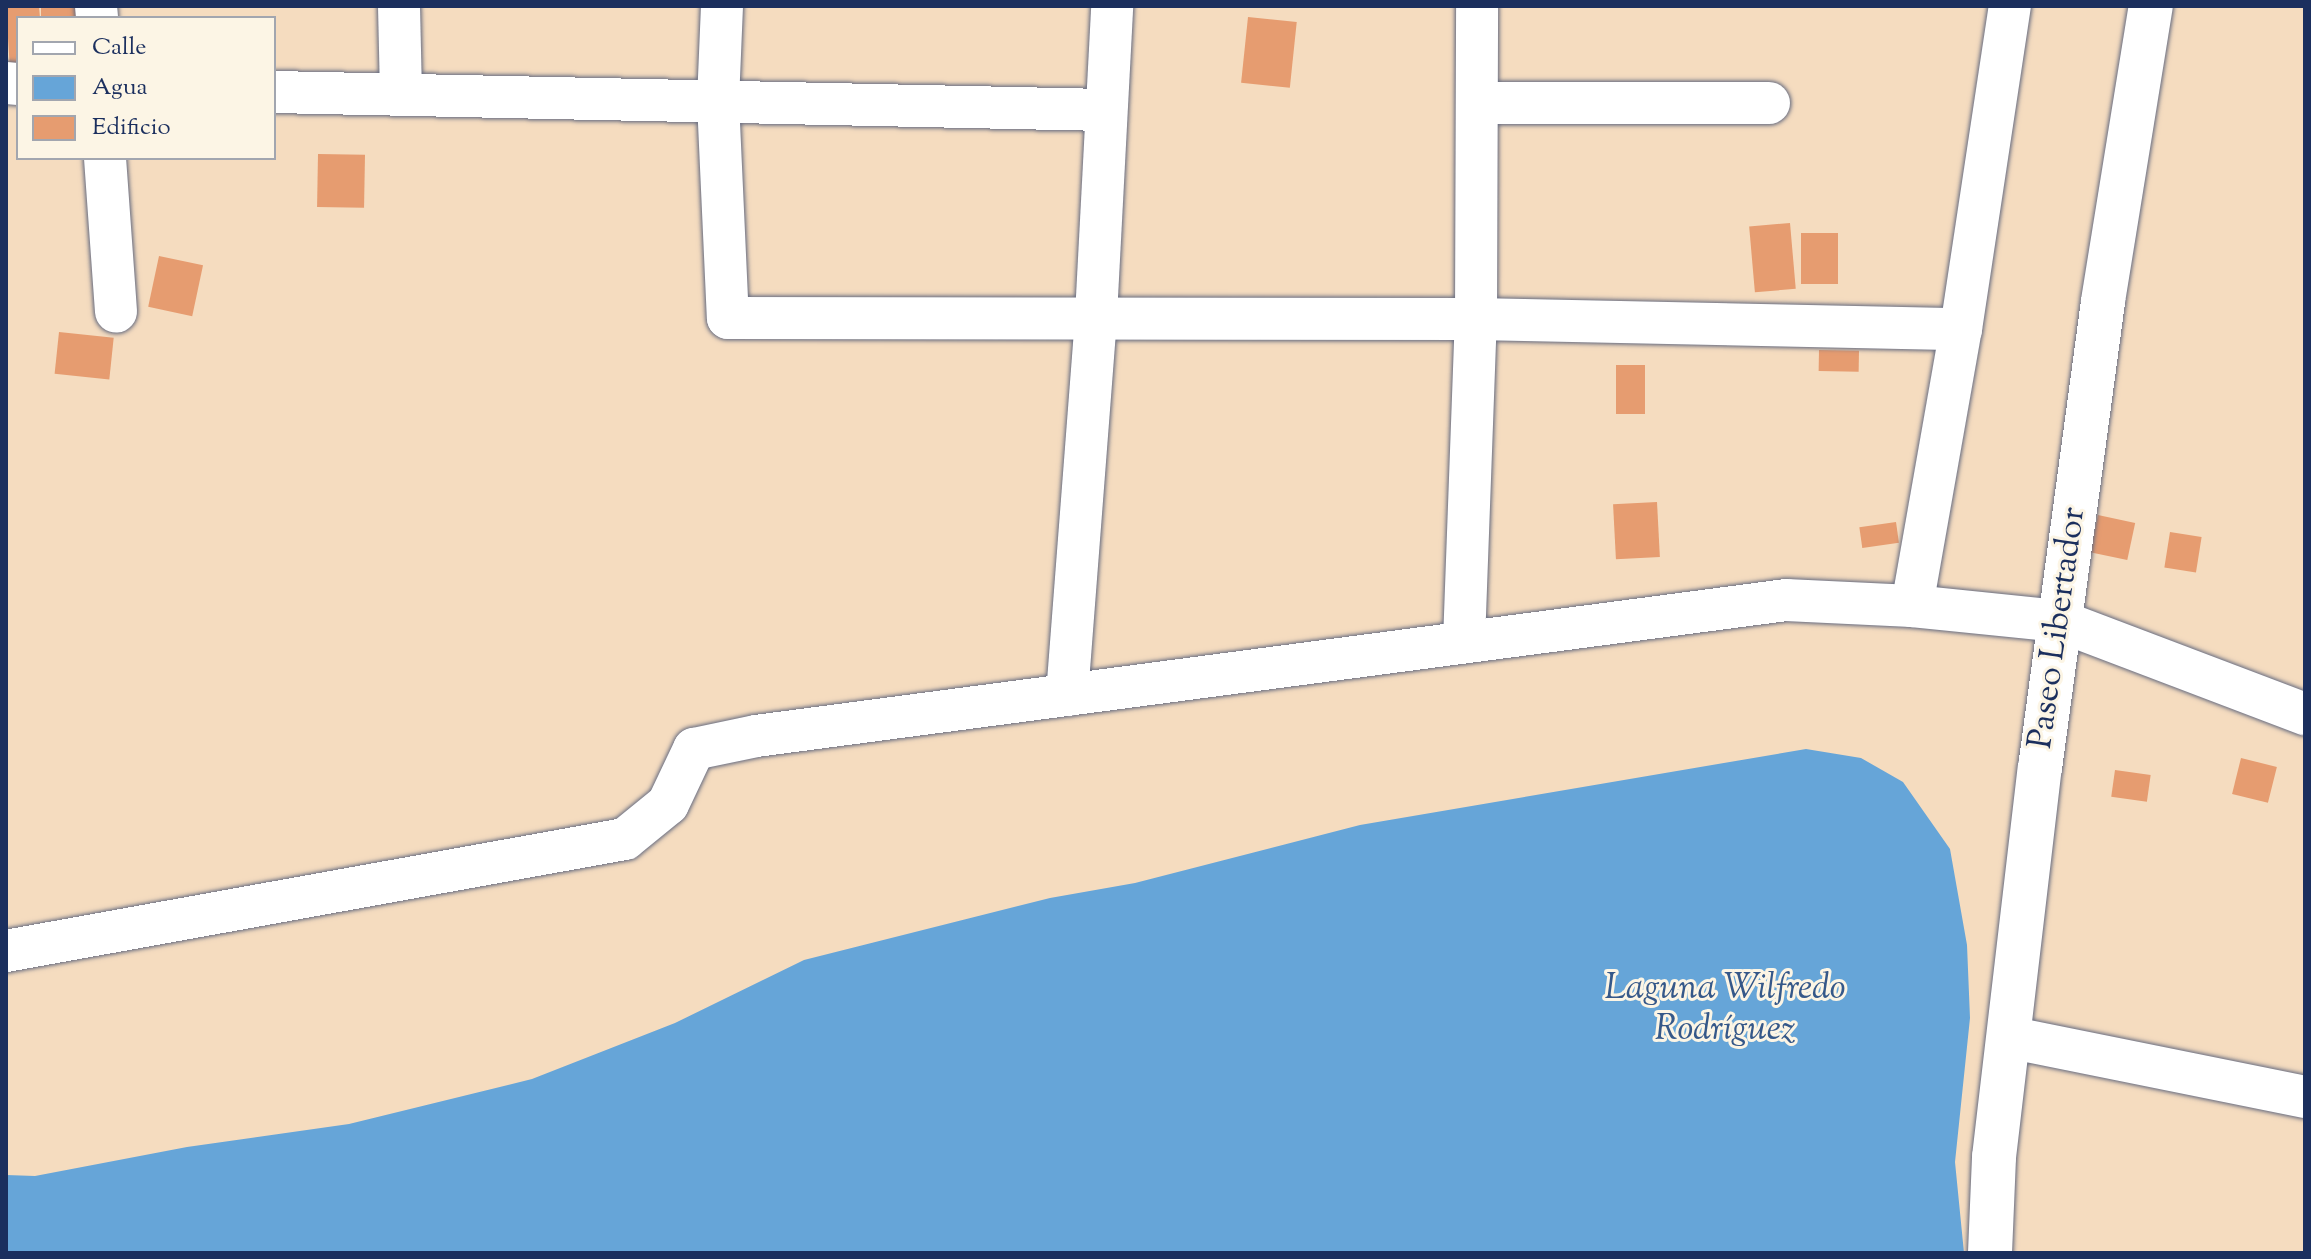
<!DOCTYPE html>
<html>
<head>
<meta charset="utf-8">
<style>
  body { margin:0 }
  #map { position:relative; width:2311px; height:1259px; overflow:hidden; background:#f5dcbf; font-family:"Sorts Mill Goudy",serif }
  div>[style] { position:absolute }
  .water>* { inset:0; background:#66a5d8 }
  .building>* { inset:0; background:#e69c70; transform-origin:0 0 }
  .roads { filter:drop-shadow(0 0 2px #676c80) drop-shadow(0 0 2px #676c80) }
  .minor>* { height:42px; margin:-21px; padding:0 21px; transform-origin:21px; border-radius:21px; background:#fff }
  .secondary>* { height:44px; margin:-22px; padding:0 22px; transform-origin:22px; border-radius:22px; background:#fff }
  span { translate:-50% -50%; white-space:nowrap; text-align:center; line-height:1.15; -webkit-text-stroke:6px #fcf5e5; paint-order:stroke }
  .street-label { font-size:34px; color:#1b2f5e }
  .water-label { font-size:36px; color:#355889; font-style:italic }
  .frame { position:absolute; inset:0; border:8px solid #1b2f5e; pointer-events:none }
  .legend { position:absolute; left:16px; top:16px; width:260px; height:144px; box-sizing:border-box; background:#fcf5e5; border:2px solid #a2a6af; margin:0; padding:10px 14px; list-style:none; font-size:24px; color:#1b2f5e }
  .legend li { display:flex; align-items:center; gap:16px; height:40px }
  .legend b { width:40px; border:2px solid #a2a6af }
</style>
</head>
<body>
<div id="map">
  <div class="water">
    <div style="clip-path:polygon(1806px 749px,1861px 758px,1903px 782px,1950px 849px,1967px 945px,1970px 1018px,1955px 1162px,1964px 1253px,6px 1253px,6px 1175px,35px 1176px,187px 1147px,349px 1124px,532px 1079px,675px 1023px,804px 960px,1050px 898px,1135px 883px,1360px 825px)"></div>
  </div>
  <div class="building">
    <div style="clip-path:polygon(6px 6px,39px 6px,40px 18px,18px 18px,18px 69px,10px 70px)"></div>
    <div style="left:41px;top:6px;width:47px;height:12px"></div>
    <div style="left:1248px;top:17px;width:49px;height:66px;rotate:6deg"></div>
    <div style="left:318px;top:154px;width:47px;height:53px;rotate:1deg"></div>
    <div style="left:1790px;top:223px;width:66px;height:41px;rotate:85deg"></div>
    <div style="left:1801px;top:233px;width:37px;height:51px"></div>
    <div style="left:159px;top:256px;width:45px;height:52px;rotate:12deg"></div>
    <div style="left:59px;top:332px;width:55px;height:42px;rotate:6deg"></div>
    <div style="left:1819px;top:350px;width:40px;height:21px;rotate:1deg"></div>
    <div style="left:1616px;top:365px;width:29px;height:49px"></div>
    <div style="left:1657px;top:502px;width:55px;height:44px;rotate:87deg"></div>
    <div style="left:2098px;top:515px;width:38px;height:38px;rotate:12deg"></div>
    <div style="left:1896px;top:522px;width:21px;height:37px;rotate:82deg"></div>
    <div style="left:2170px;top:532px;width:32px;height:36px;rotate:9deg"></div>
    <div style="left:2241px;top:758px;width:37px;height:37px;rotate:14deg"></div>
    <div style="left:2115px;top:770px;width:36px;height:27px;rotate:8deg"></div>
  </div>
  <div class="roads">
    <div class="minor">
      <div style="left:96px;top:6px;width:12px;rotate:85deg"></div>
      <div style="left:399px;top:6px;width:88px;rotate:88.7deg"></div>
      <div style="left:722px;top:6px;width:95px;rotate:92.4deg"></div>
      <div style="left:718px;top:101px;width:217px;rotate:87.4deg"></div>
      <div style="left:728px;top:318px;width:748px;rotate:0.08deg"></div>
      <div style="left:1476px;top:319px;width:485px;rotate:1.2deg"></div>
      <div style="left:6px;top:83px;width:12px;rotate:5deg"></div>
      <div style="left:274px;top:92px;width:831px;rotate:1.24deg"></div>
      <div style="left:1477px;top:103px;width:292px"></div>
      <div style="left:105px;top:158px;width:154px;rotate:85.9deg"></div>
      <div style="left:1912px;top:606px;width:281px;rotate:-80deg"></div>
      <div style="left:1961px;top:329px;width:327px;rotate:-81.4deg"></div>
      <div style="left:1464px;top:642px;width:323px;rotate:-87.9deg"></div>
      <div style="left:1476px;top:319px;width:313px;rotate:-89.8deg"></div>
      <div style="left:1067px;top:695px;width:380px;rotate:-85.6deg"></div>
      <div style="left:1096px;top:316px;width:310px;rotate:-87deg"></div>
      <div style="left:6px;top:951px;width:629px;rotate:-10.26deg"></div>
      <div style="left:625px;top:839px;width:55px;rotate:-39.1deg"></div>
      <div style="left:668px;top:804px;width:61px;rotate:-64.7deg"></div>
      <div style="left:694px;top:749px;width:63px;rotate:-11.8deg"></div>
      <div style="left:756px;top:736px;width:1039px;rotate:-7.52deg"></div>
      <div style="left:1786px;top:600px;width:126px;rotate:2.7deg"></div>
      <div style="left:1912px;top:606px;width:149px;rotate:5.8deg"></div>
      <div style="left:2060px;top:621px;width:262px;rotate:20.8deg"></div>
      <div style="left:2008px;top:1037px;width:303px;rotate:11.4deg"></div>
    </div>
    <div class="secondary">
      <div style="left:1990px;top:1253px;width:96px;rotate:-87.6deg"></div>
      <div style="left:1994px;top:1157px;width:392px;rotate:-83.3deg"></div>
      <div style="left:2040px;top:768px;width:471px;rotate:-82.3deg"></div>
      <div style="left:2103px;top:301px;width:299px;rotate:-80.8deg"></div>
    </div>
  </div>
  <div class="street-label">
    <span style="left:2058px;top:628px;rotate:-82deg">Paseo Libertador</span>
  </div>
  <div class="water-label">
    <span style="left:1725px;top:1010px">Laguna Wilfredo<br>Rodríguez</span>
  </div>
  <div class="frame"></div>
  <ul class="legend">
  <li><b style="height:10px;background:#fff"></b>Calle</li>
  <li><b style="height:22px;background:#66a5d8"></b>Agua</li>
  <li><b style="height:22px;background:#e69c70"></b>Edificio</li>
  </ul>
</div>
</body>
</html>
